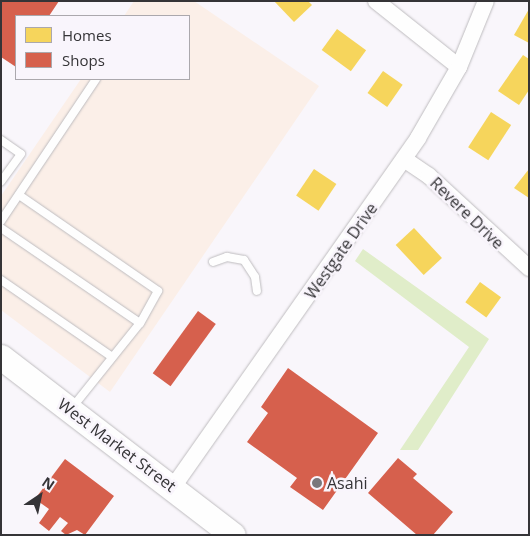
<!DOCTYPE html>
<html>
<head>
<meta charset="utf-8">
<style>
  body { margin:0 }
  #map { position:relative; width:530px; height:536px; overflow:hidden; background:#f9f6fb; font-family:"Open Sans",sans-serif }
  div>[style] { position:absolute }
  .industrial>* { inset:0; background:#fbefe8 }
  .green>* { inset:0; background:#e0edc9 }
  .homes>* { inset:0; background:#f6d55c; transform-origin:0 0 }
  .shops>* { inset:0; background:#d6604d; transform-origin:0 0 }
  .roads { filter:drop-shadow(0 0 1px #bebcbf) drop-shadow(0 0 1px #bebcbf) }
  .service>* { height:8px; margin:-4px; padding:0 4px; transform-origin:4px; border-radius:4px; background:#fefefe }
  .minor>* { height:16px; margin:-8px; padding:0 8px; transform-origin:8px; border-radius:8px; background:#fefefe }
  .primary>* { height:25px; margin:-12.5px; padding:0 12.5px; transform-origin:12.5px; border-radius:12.5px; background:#fefefe }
  .dots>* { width:14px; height:14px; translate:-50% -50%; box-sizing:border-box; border:2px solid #f9f5fc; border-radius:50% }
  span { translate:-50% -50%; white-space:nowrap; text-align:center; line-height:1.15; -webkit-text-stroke:5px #f9f5fc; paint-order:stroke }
  .street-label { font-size:16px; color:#353437 }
  .poi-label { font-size:16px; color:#353437 }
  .left { translate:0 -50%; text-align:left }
  .frame { position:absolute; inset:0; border:2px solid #353437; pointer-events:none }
  .legend { position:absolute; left:15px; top:15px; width:175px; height:65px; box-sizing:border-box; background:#f9f5fc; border:1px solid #aba8ad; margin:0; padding:6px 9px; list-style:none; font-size:15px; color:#353437 }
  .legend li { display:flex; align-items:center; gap:10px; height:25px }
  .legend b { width:25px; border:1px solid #aba8ad }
  .north { position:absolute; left:15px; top:471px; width:50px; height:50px; -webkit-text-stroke:4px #f9f5fc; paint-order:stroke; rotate:34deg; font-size:14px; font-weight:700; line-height:20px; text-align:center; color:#353437 }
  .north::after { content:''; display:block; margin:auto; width:18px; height:22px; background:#353437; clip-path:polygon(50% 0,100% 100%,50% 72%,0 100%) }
</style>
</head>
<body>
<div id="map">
  <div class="industrial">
    <div style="clip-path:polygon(134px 1px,194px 1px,319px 86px,110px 392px,1px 310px,1px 196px,81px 79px,189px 79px,189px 16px,124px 16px)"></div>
  </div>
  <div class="green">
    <div style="clip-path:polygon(363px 249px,489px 339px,418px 450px,400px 450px,469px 347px,355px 261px)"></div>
  </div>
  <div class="homes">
    <div style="clip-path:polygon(274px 1px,308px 1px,312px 5px,294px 22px)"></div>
    <div style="clip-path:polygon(529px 9px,529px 43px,514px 35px)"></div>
    <div style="left:337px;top:29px;width:36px;height:26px;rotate:36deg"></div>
    <div style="clip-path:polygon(523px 55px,529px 59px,529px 90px,519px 105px,498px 91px)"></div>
    <div style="left:383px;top:71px;width:24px;height:27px;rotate:35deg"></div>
    <div style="left:491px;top:112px;width:24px;height:42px;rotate:33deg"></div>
    <div style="left:314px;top:169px;width:27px;height:32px;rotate:34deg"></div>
    <div style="clip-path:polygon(529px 169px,529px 198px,514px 188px)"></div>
    <div style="left:414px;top:228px;width:41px;height:25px;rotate:47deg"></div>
    <div style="left:480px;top:282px;width:26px;height:25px;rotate:36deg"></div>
  </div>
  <div class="shops">
    <div style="clip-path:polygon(1px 1px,59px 1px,49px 16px,16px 16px,16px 67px,1px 57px)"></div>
    <div style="left:198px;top:311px;width:22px;height:77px;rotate:36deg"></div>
    <div style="clip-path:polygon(288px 368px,378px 433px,323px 510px,290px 487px,297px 478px,247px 442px,268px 413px,261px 407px)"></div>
    <div style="clip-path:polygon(398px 458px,417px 474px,413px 478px,453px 512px,433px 535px,417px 535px,368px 493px)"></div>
    <div style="clip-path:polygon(65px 459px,114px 496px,85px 535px,77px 530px,66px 535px,61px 531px,68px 523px,60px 517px,49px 531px,39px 523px,49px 509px,35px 499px)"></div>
  </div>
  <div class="roads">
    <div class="service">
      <div style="left:1px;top:140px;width:24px;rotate:35deg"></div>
      <div style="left:21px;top:154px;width:34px;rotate:126deg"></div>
      <div style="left:19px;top:195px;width:169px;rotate:34.6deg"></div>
      <div style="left:158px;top:291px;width:37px;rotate:119deg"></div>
      <div style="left:140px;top:323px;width:109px;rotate:128.7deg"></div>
      <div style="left:1px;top:221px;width:171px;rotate:-56.2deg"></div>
      <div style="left:1px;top:228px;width:168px;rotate:34.4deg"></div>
      <div style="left:213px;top:262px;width:15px;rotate:-20deg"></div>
      <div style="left:227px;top:257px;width:17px;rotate:10deg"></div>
      <div style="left:244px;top:260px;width:20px;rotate:57deg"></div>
      <div style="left:255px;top:277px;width:14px;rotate:82deg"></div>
      <div style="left:1px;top:280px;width:135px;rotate:34.7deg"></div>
    </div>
    <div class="minor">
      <div style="left:376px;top:1px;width:106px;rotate:38.5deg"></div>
      <div style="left:404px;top:159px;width:30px;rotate:34deg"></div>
      <div style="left:429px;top:176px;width:136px;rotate:42.6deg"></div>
      <div style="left:173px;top:487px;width:426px;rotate:-54.9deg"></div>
      <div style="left:418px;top:138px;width:82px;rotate:-60deg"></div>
      <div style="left:459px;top:67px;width:71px;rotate:-67.8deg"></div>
    </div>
    <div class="primary">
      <div style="left:1px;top:357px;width:292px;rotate:37.5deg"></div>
    </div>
  </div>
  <div class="dots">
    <div style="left:317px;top:483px;background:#7a787c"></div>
  </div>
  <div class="street-label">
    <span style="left:467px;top:213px;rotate:44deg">Revere Drive</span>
    <span style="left:341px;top:251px;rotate:-55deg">Westgate Drive</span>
    <span style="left:117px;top:445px;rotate:37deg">West Market Street</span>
  </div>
  <div class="poi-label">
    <span class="left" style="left:327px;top:483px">Asahi</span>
  </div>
  <div class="frame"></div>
  <ul class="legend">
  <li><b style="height:14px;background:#f6d55c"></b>Homes</li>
  <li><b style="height:14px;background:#d6604d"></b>Shops</li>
  </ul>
  <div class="north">N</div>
</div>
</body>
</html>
